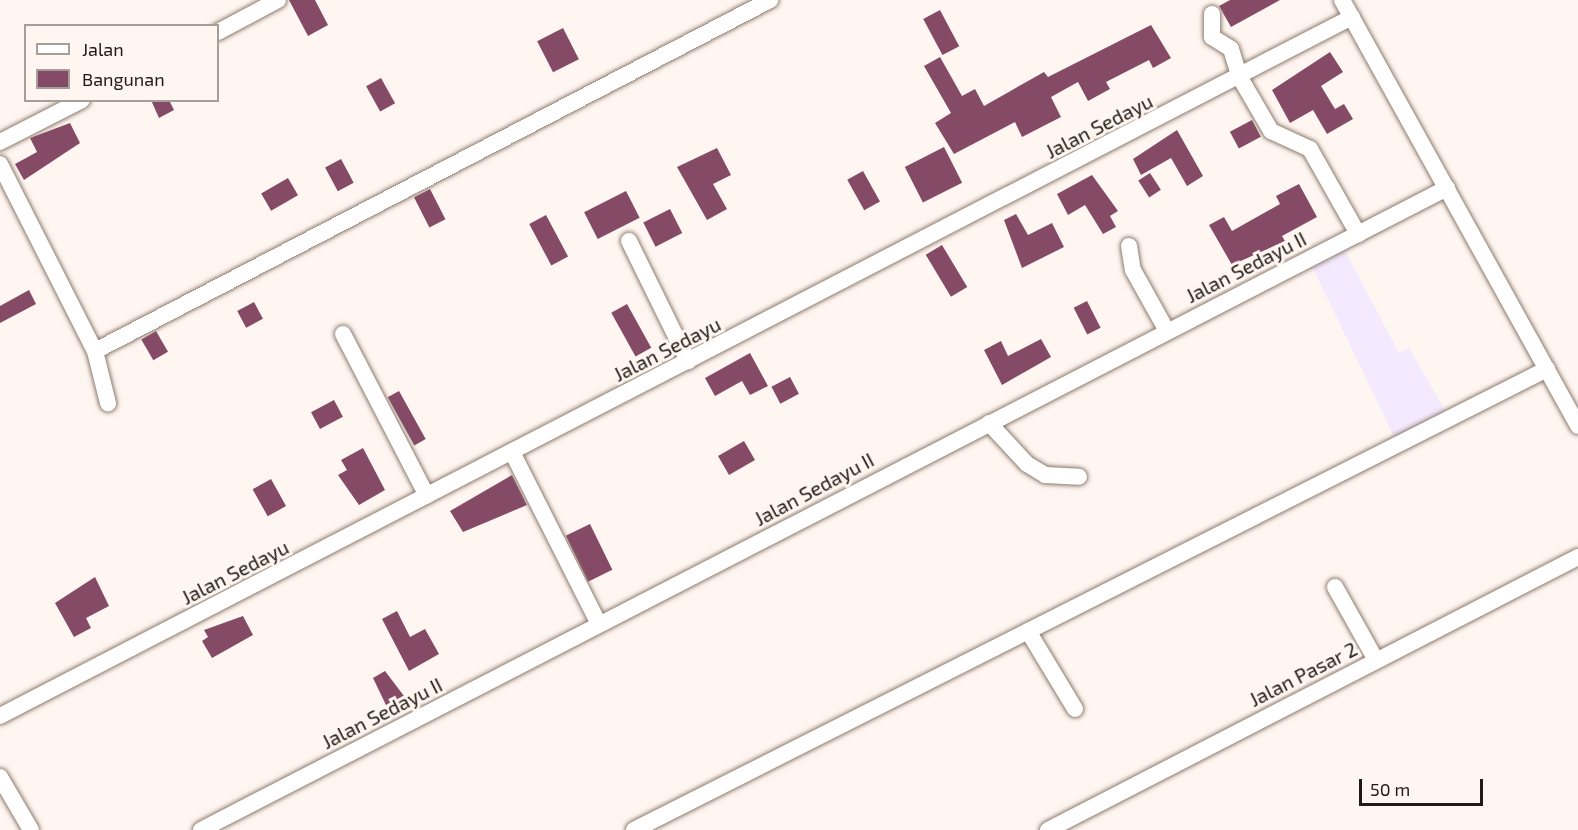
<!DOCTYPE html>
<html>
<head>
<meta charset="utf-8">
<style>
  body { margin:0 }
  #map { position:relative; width:1578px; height:830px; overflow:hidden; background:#fff6f1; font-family:"Exo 2",sans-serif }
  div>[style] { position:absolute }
  .commercial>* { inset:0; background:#f4e9fe }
  .building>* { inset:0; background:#854a65; transform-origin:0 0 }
  .roads { filter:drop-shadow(0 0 2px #8d7b6e) drop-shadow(0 0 2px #8d7b6e) }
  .minor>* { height:16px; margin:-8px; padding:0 8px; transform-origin:8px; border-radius:8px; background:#fff }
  span { translate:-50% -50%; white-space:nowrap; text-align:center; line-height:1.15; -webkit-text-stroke:6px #fff6f1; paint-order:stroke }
  .street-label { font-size:20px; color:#211a15 }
  .legend { position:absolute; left:24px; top:24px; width:195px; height:78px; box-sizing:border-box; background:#fff6f1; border:2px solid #a69e99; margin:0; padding:8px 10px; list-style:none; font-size:18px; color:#211a15 }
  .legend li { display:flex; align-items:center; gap:12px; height:30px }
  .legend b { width:30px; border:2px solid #a69e99 }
  .scale { position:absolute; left:1359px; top:779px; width:124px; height:27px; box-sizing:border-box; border:3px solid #211a15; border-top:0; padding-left:8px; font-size:18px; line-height:21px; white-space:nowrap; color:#211a15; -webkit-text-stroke:4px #fff6f1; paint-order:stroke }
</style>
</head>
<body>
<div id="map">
  <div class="commercial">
    <div style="clip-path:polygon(1343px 247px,1399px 353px,1409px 348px,1452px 422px,1400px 449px,1311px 264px)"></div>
  </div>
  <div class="building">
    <div style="clip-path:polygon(289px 0,315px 0,328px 25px,308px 36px)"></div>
    <div style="clip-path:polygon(1230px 0,1280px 0,1231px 27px,1219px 6px)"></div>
    <div style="left:940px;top:10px;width:41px;height:19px;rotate:62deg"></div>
    <div style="clip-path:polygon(1151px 25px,1171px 58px,1153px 68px,1149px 60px,1106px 82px,1110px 89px,1088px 101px,1078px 82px,1051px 97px,1061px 117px,1022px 137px,1015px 122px,954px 154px,935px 123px,951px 113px,924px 66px,940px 57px,962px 96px,975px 89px,984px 106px,1044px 72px,1048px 77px)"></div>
    <div style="left:563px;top:28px;width:35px;height:29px;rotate:63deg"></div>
    <div style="clip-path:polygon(1330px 52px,1343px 72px,1321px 86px,1335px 109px,1344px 104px,1353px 119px,1327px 134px,1313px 110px,1290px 123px,1272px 90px)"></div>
    <div style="left:381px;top:78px;width:29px;height:17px;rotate:61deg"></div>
    <div style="clip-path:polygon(151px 100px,169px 100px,174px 110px,159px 118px)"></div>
    <div style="left:1252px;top:120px;width:19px;height:25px;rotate:62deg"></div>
    <div style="clip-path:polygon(70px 123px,80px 143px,24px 180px,15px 164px,37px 152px,30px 138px)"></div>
    <div style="clip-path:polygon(1177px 130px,1203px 176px,1187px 186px,1171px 158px,1141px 175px,1133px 159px)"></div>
    <div style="left:944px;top:147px;width:40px;height:44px;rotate:63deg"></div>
    <div style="clip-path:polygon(717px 148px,731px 175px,713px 184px,727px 209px,707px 220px,677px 167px)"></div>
    <div style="left:341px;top:159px;width:27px;height:18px;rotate:62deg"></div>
    <div style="left:863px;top:171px;width:35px;height:18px;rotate:61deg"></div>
    <div style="left:1150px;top:173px;width:20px;height:14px;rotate:57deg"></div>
    <div style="clip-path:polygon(1092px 175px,1118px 211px,1110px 216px,1116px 227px,1103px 234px,1085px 205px,1068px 215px,1057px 194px)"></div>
    <div style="left:288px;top:178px;width:20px;height:31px;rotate:60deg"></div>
    <div style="clip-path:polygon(1299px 184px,1317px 217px,1282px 236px,1285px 241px,1232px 265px,1209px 225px,1224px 217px,1232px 231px,1280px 204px,1276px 196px)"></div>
    <div style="left:430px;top:189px;width:34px;height:18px;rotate:63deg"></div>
    <div style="left:626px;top:191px;width:30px;height:47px;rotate:63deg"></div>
    <div style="left:670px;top:209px;width:27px;height:30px;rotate:63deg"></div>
    <div style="clip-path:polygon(1016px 214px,1028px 235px,1052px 223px,1064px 247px,1022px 268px,1004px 220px)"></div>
    <div style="left:546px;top:215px;width:47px;height:19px;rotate:62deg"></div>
    <div style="left:942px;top:245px;width:49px;height:19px;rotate:59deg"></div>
    <div style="clip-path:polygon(29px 290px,36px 304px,0 323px,0 306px)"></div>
    <div style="left:1087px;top:301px;width:30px;height:15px;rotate:63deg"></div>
    <div style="left:254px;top:302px;width:19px;height:19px;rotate:62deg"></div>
    <div style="left:627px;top:304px;width:50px;height:18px;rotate:61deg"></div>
    <div style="left:156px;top:331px;width:24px;height:17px;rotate:60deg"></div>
    <div style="clip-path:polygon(1041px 339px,1051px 357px,1002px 385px,984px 350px,1001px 341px,1008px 356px)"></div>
    <div style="clip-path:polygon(750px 353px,768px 386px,750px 395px,742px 381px,715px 396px,705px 378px)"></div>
    <div style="left:790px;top:377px;width:19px;height:21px;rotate:62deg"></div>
    <div style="left:399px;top:391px;width:55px;height:13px;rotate:61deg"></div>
    <div style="left:334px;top:400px;width:19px;height:26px;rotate:62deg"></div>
    <div style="left:744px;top:441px;width:22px;height:30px;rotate:60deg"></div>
    <div style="clip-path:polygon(363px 448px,385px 490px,359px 505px,338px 475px,347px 470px,341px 460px)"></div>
    <div style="clip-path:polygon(512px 475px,527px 505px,463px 532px,450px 511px)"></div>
    <div style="left:271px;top:479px;width:31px;height:21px;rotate:61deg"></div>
    <div style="left:590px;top:524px;width:51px;height:27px;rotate:64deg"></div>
    <div style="clip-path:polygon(95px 577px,109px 606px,86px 618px,91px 628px,74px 637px,55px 603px)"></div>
    <div style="clip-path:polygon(397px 611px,410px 637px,425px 629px,439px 654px,409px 671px,382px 619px)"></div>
    <div style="clip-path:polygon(243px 616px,253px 635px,212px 658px,202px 641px,208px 637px,204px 630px)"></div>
    <div style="clip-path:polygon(385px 671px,404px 696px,386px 705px,373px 678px)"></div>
  </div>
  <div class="roads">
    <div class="minor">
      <div style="left:1342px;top:0;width:487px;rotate:61deg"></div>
      <div style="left:1212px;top:14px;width:23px;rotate:90deg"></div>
      <div style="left:1212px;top:37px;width:22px;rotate:32deg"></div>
      <div style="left:1231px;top:49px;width:28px;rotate:73deg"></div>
      <div style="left:1239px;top:76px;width:64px;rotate:59.8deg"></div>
      <div style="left:1271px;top:131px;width:43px;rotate:24.8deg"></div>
      <div style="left:1310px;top:149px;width:98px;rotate:60.5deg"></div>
      <div style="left:218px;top:32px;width:68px;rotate:-28.1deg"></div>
      <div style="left:0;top:142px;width:92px;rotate:-27.1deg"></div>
      <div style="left:0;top:164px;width:210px;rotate:63.1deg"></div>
      <div style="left:95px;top:351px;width:54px;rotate:76deg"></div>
      <div style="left:629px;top:241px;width:134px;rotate:63.8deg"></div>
      <div style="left:1129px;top:246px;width:24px;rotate:81deg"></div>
      <div style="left:1133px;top:270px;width:70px;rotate:60.9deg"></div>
      <div style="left:343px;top:334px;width:182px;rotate:62.6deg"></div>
      <div style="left:95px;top:351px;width:761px;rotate:-27.47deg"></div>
      <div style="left:989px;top:423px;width:56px;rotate:47.2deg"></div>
      <div style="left:1027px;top:464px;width:21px;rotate:31deg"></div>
      <div style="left:1045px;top:475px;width:34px;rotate:3deg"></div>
      <div style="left:512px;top:452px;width:193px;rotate:63.2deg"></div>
      <div style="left:1335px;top:587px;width:84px;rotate:60.7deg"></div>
      <div style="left:1028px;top:631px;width:91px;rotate:58.9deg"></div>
      <div style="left:0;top:716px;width:1522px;rotate:-27.34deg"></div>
      <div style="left:0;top:777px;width:61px;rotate:59.7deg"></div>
      <div style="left:201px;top:830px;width:1402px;rotate:-27.26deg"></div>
      <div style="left:634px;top:830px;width:1023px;rotate:-26.79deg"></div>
      <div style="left:1048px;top:830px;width:596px;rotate:-27.25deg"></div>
    </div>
  </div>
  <div class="street-label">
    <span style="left:1099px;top:126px;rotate:-27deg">Jalan Sedayu</span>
    <span style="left:1246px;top:267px;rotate:-27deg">Jalan Sedayu II</span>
    <span style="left:667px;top:349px;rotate:-27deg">Jalan Sedayu</span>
    <span style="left:814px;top:489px;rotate:-28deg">Jalan Sedayu II</span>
    <span style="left:235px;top:572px;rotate:-27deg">Jalan Sedayu</span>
    <span style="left:1303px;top:674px;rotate:-27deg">Jalan Pasar 2</span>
    <span style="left:382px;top:713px;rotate:-27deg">Jalan Sedayu II</span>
  </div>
  <ul class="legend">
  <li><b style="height:8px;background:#fff"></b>Jalan</li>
  <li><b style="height:16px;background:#854a65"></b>Bangunan</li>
  </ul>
  <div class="scale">50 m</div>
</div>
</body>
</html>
